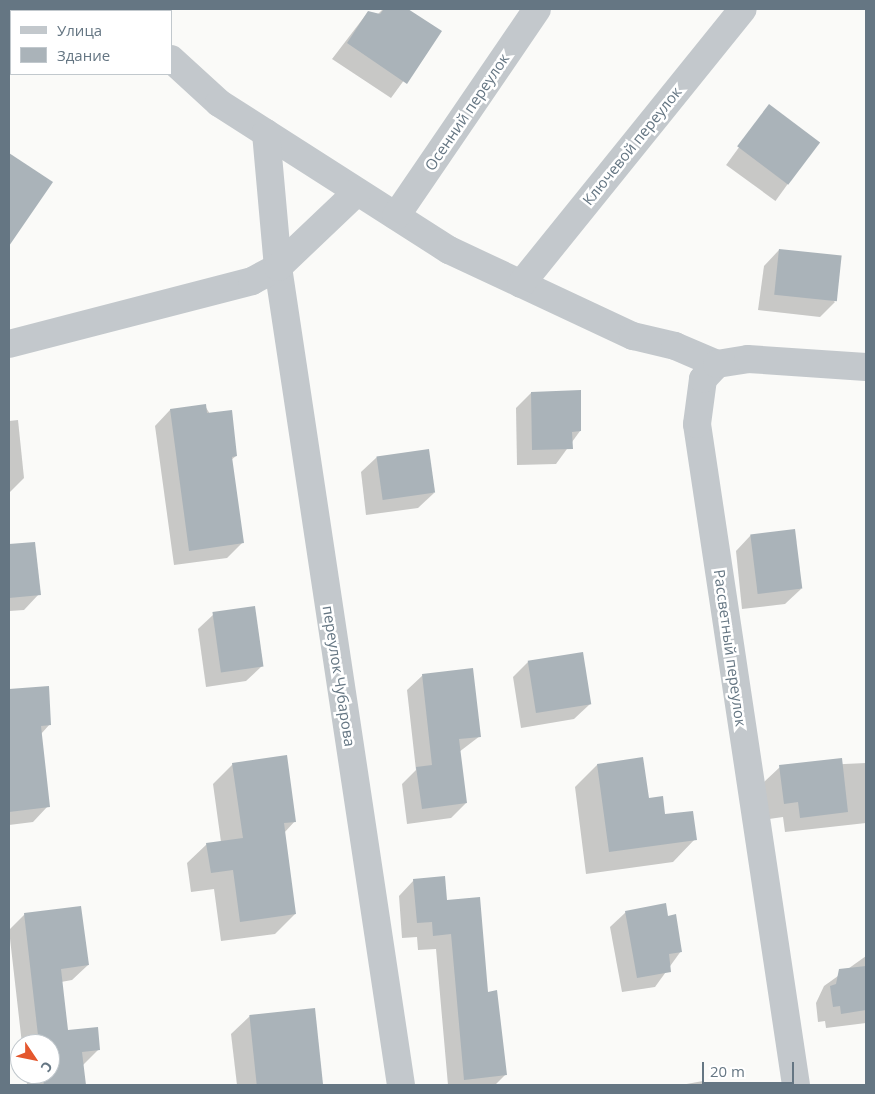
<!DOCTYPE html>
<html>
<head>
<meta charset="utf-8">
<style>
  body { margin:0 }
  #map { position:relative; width:875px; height:1094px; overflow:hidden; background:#fafaf8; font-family:"Open Sans",sans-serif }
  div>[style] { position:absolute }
  .shadow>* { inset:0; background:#0003; transform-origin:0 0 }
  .building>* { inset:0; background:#aab3b9; transform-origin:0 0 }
  .minor>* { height:28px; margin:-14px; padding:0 14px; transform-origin:14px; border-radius:14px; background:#c3c8cc }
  span { translate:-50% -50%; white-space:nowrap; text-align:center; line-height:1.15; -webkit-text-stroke:5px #fff; paint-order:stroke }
  .street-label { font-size:15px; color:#657683 }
  .frame { position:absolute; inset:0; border:10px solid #657683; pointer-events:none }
  .legend { position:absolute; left:10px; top:10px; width:162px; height:65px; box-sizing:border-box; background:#fff; border:1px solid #c1c8cd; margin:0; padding:6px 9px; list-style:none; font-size:15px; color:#657683 }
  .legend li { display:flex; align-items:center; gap:10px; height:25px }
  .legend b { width:25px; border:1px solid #c1c8cd }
  .north { position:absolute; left:10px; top:1034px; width:50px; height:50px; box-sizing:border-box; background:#fff; border:1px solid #c1c8cd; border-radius:50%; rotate:124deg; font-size:14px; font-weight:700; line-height:20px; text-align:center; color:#657683 }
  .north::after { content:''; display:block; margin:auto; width:18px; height:22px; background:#e4572e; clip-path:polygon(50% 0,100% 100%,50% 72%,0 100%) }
  .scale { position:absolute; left:702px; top:1062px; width:92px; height:22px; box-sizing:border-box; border:2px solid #657683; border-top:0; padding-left:6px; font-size:15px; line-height:18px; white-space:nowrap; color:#657683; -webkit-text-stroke:4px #fff; paint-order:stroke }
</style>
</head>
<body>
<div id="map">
  <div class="shadow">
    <div style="clip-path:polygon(383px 9px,400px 9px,440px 31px,391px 98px,332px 59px,368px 12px,377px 15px)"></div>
    <div style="left:769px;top:106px;width:61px;height:73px;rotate:36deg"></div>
    <div style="clip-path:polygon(9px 154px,51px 183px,9px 238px)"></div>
    <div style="clip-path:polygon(779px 250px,835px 302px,820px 317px,758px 310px,764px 266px)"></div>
    <div style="clip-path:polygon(531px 393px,580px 431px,556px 464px,517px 465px,516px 408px)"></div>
    <div style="clip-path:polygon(205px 406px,236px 456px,231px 460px,242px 543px,227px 558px,174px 565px,155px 426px,170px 410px)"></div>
    <div style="clip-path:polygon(18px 420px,24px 478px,9px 493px,9px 421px)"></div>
    <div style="clip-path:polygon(377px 457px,434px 493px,418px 508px,366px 515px,361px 472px)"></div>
    <div style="clip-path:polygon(751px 535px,801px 589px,785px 604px,742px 609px,736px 551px)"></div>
    <div style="clip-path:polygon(34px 543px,39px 594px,24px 610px,9px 611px,9px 546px)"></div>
    <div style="clip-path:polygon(214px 614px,262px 666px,246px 681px,206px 687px,198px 629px)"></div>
    <div style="clip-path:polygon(528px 662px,590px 704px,574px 719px,521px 728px,513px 677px)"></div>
    <div style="clip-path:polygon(423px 675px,480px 736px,459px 752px,466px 803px,451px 818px,407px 824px,402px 784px,416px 770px,407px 690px)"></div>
    <div style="clip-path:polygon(48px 688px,50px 724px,41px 734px,48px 806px,33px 822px,9px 825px,9px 690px)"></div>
    <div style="clip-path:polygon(642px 759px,648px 800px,695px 839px,673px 862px,586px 874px,575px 787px,597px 765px)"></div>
    <div style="clip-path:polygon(866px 763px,866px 823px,785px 832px,783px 817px,769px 819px,764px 782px,780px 767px)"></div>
    <div style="clip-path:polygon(233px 764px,295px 821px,284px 833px,295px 914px,275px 934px,221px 941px,214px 889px,191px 892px,187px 863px,207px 844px,221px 842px,213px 784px)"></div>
    <div style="clip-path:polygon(414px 880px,446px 901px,487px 993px,506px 1074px,495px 1085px,448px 1085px,436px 949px,418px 950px,417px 937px,402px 938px,399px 896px)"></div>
    <div style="clip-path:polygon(626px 912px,667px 917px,681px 951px,655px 987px,622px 992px,610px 927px)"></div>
    <div style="clip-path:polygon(25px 914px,88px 965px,72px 980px,61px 982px,67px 1032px,99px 1049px,83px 1065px,84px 1085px,27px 1085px,26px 1074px,50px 1074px,50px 1044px,22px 1044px,9px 930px)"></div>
    <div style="clip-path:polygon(866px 956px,866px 1023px,826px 1028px,825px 1021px,818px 1022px,816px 1003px,824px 986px)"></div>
    <div style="clip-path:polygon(314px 1009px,322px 1085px,237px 1085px,231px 1034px,250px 1016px)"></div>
    <div style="clip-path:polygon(703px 1081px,704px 1085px,681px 1085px)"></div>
  </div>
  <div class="building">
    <div style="clip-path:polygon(384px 9px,408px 9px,442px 31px,407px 84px,347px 43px,368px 11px,380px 14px)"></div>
    <div style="left:769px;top:104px;width:64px;height:53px;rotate:37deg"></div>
    <div style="clip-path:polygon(9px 153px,53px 182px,9px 246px)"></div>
    <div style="left:779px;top:249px;width:63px;height:46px;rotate:6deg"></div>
    <div style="clip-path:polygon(581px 390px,581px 431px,572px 432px,573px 449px,532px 450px,531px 392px)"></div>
    <div style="clip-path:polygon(206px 404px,207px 413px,232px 410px,237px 456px,232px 457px,244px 543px,189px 551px,170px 409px)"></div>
    <div style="left:429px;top:449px;width:44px;height:53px;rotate:82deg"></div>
    <div style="left:795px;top:529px;width:60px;height:45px;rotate:83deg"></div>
    <div style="clip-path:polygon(35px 542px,41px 595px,9px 598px,9px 544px)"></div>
    <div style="left:255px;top:606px;width:61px;height:43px;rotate:82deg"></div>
    <div style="left:583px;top:652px;width:53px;height:56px;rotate:81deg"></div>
    <div style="clip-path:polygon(473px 668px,481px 737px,459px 739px,467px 803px,422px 809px,416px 767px,432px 765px,422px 674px)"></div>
    <div style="clip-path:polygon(49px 686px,51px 725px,41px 726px,50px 807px,9px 812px,9px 689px)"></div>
    <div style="clip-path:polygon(287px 755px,296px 822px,284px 823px,296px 914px,240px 922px,233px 870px,211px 873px,206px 843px,243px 838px,232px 763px)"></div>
    <div style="clip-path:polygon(643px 757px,649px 798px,663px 796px,665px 814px,693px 811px,697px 840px,609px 852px,597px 764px)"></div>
    <div style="clip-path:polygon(842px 758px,848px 812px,800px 818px,798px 802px,784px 804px,779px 765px)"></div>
    <div style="clip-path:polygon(445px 876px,447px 900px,480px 897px,488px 992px,497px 990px,507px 1075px,464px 1080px,451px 934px,433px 936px,432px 922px,417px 923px,413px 879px)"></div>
    <div style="clip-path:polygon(666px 903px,668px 916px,676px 914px,682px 952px,669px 954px,671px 972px,637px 978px,625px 911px)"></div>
    <div style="clip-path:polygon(81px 906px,89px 965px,61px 969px,68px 1030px,98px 1027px,100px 1050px,82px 1052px,86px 1085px,44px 1085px,42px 1074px,50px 1074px,50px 1044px,39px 1044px,24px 913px)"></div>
    <div style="clip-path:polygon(866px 966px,866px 1010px,841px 1014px,840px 1006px,833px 1007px,830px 986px,836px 984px,839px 969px)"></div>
    <div style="left:315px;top:1008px;width:77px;height:66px;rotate:84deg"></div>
  </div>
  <div class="minor">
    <div style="left:143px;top:9px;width:2px;rotate:63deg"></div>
    <div style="left:171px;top:59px;width:65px;rotate:42.5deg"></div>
    <div style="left:219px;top:103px;width:273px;rotate:32.6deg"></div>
    <div style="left:449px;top:250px;width:203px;rotate:25.1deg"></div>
    <div style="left:633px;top:336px;width:43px;rotate:13.4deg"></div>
    <div style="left:675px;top:346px;width:46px;rotate:23.2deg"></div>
    <div style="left:266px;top:133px;width:135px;rotate:84.9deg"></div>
    <div style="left:278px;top:267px;width:827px;rotate:81.45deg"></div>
    <div style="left:396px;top:216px;width:250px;rotate:-55.7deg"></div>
    <div style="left:521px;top:284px;width:353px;rotate:-51.1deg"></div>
    <div style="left:9px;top:344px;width:251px;rotate:-14.5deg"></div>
    <div style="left:252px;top:281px;width:30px;rotate:-28deg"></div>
    <div style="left:278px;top:267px;width:109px;rotate:-43.5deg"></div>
    <div style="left:796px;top:1085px;width:668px;rotate:-98.52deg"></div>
    <div style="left:697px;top:424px;width:45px;rotate:-82.4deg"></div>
    <div style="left:703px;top:379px;width:21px;rotate:-47deg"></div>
    <div style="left:717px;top:364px;width:31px;rotate:-9deg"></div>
    <div style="left:748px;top:359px;width:118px;rotate:3.9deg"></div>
  </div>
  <div class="street-label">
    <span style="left:467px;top:112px;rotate:-56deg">Осенний переулок</span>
    <span style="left:632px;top:146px;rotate:-51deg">Ключевой переулок</span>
    <span style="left:730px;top:648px;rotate:82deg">Рассветный переулок</span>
    <span style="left:339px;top:676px;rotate:81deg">переулок Чубарова</span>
  </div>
  <div class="frame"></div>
  <ul class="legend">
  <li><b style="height:6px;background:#c3c8cc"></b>Улица</li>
  <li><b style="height:14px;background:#aab3b9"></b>Здание</li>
  </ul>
  <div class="north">С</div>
  <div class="scale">20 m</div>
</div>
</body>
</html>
